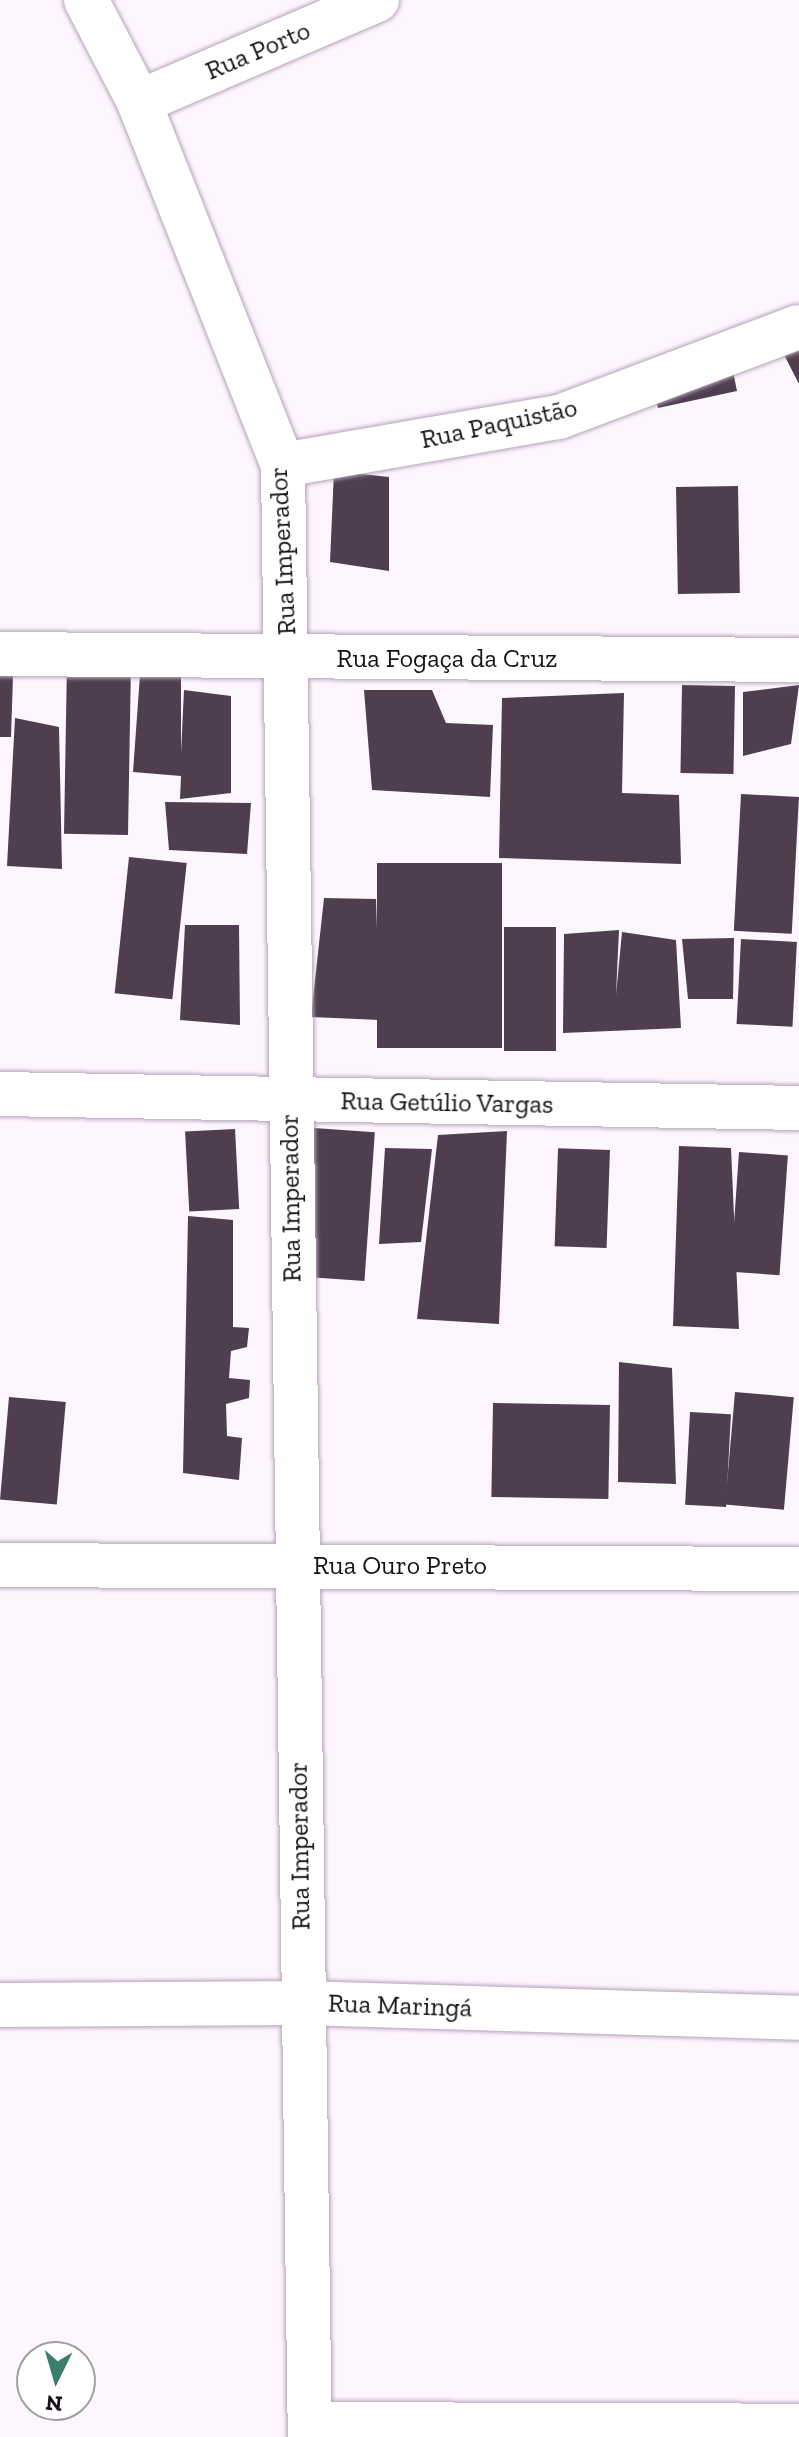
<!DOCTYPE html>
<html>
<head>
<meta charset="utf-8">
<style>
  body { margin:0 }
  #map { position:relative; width:799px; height:2437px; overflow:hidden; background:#fef6ff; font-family:"Zilla Slab",serif }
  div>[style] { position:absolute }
  .building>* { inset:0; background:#4e3e50; transform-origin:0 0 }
  .roads { filter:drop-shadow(0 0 2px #b5a2b7) drop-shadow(0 0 2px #b5a2b7) }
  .minor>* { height:44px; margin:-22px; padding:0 22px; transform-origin:22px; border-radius:22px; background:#fff }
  span { translate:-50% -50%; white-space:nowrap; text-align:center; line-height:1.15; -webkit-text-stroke:8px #fff; paint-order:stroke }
  .street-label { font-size:26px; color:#161017 }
  .north { position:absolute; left:16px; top:2341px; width:80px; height:80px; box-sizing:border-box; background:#fff; border:2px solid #a29fa2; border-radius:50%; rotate:185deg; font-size:22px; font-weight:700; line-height:32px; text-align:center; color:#161017 }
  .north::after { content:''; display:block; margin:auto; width:28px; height:36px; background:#3d7d6b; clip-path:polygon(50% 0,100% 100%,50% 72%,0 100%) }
</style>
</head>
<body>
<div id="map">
  <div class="building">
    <div style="clip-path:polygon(799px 334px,799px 384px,778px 343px)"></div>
    <div style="clip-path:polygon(731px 362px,737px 391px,658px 408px,653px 390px)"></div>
    <div style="clip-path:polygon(334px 471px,389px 477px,389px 571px,330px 562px)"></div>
    <div style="left:738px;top:486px;width:107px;height:62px;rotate:89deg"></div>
    <div style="left:131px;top:663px;width:172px;height:64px;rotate:91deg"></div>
    <div style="clip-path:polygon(181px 674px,181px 753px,184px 690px,231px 696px,231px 793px,180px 799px,181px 776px,133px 772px,140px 675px)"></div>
    <div style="clip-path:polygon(0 676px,13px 676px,11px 737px,0 737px)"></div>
    <div style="clip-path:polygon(799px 685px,791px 744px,743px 756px,743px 692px)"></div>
    <div style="left:735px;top:686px;width:88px;height:53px;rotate:91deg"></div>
    <div style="clip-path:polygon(364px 690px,432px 690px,446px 723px,493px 725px,490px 797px,372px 790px)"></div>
    <div style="clip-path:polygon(624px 693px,622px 793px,679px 795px,681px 864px,499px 858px,502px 698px)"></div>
    <div style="clip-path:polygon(15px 718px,59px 727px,62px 869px,7px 866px)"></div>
    <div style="left:741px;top:794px;width:58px;height:137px;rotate:3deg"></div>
    <div style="clip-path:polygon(165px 802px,251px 803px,247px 854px,169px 850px)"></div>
    <div style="left:129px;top:857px;width:58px;height:137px;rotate:6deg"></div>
    <div style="left:377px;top:863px;width:125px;height:185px"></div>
    <div style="clip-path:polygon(324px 898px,376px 899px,380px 1020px,311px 1017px)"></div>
    <div style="clip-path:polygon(185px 925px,239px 925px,240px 1025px,180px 1020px)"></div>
    <div style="left:504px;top:927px;width:52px;height:124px"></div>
    <div style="clip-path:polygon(619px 930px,616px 995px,622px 932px,676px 940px,681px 1028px,563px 1033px,564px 934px)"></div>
    <div style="clip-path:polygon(734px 938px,733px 999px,688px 999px,682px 939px)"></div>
    <div style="left:741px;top:939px;width:56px;height:85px;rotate:3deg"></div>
    <div style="left:314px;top:1128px;width:61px;height:149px;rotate:4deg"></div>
    <div style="left:235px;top:1129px;width:80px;height:50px;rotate:87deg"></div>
    <div style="clip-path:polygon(507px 1131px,499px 1324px,417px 1319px,438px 1135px)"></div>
    <div style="clip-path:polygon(679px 1146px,731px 1148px,739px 1329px,673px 1326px)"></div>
    <div style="clip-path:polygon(385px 1148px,432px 1149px,421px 1242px,379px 1244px)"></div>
    <div style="left:610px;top:1150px;width:98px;height:52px;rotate:92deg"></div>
    <div style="left:739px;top:1152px;width:49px;height:120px;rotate:4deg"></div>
    <div style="clip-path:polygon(188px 1216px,233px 1220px,233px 1327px,249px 1328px,247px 1347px,231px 1351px,229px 1378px,250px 1380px,249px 1398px,226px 1404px,227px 1436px,242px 1438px,239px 1480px,183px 1473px)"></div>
    <div style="clip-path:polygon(619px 1362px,672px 1368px,676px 1484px,618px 1482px)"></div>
    <div style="left:735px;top:1392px;width:59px;height:113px;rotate:5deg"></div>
    <div style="left:9px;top:1397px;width:57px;height:103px;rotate:5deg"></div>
    <div style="left:493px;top:1403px;width:117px;height:94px;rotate:1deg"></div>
    <div style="left:690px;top:1412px;width:41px;height:93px;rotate:3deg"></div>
  </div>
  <div class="roads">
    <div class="minor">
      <div style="left:86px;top:0;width:115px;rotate:62.5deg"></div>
      <div style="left:139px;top:102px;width:391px;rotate:68.4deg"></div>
      <div style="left:283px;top:465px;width:1972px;rotate:89.22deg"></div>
      <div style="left:139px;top:102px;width:259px;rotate:-23.2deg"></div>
      <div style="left:283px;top:465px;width:280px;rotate:-9.9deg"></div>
      <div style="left:559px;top:417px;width:256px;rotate:-20.6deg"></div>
      <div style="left:0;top:654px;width:799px;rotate:0.43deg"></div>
      <div style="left:0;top:1094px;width:799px;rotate:1deg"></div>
      <div style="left:0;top:1565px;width:799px;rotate:0.29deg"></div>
      <div style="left:0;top:2005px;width:302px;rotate:-0.4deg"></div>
      <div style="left:302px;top:2003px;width:497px;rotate:1.7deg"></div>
      <div style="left:310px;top:2424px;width:489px;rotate:0.2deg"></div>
    </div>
  </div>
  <div class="street-label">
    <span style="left:258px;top:51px;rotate:-23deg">Rua Porto</span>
    <span style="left:499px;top:424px;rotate:-12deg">Rua Paquistão</span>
    <span style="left:283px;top:551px;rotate:-93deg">Rua Imperador</span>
    <span style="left:447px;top:659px">Rua Fogaça da Cruz</span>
    <span style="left:447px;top:1103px;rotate:1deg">Rua Getúlio Vargas</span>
    <span style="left:291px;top:1198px;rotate:-91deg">Rua Imperador</span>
    <span style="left:400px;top:1566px">Rua Ouro Preto</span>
    <span style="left:300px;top:1846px;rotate:-91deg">Rua Imperador</span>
    <span style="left:400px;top:2006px;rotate:2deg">Rua Maringá</span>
  </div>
  <div class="north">N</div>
</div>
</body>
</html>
